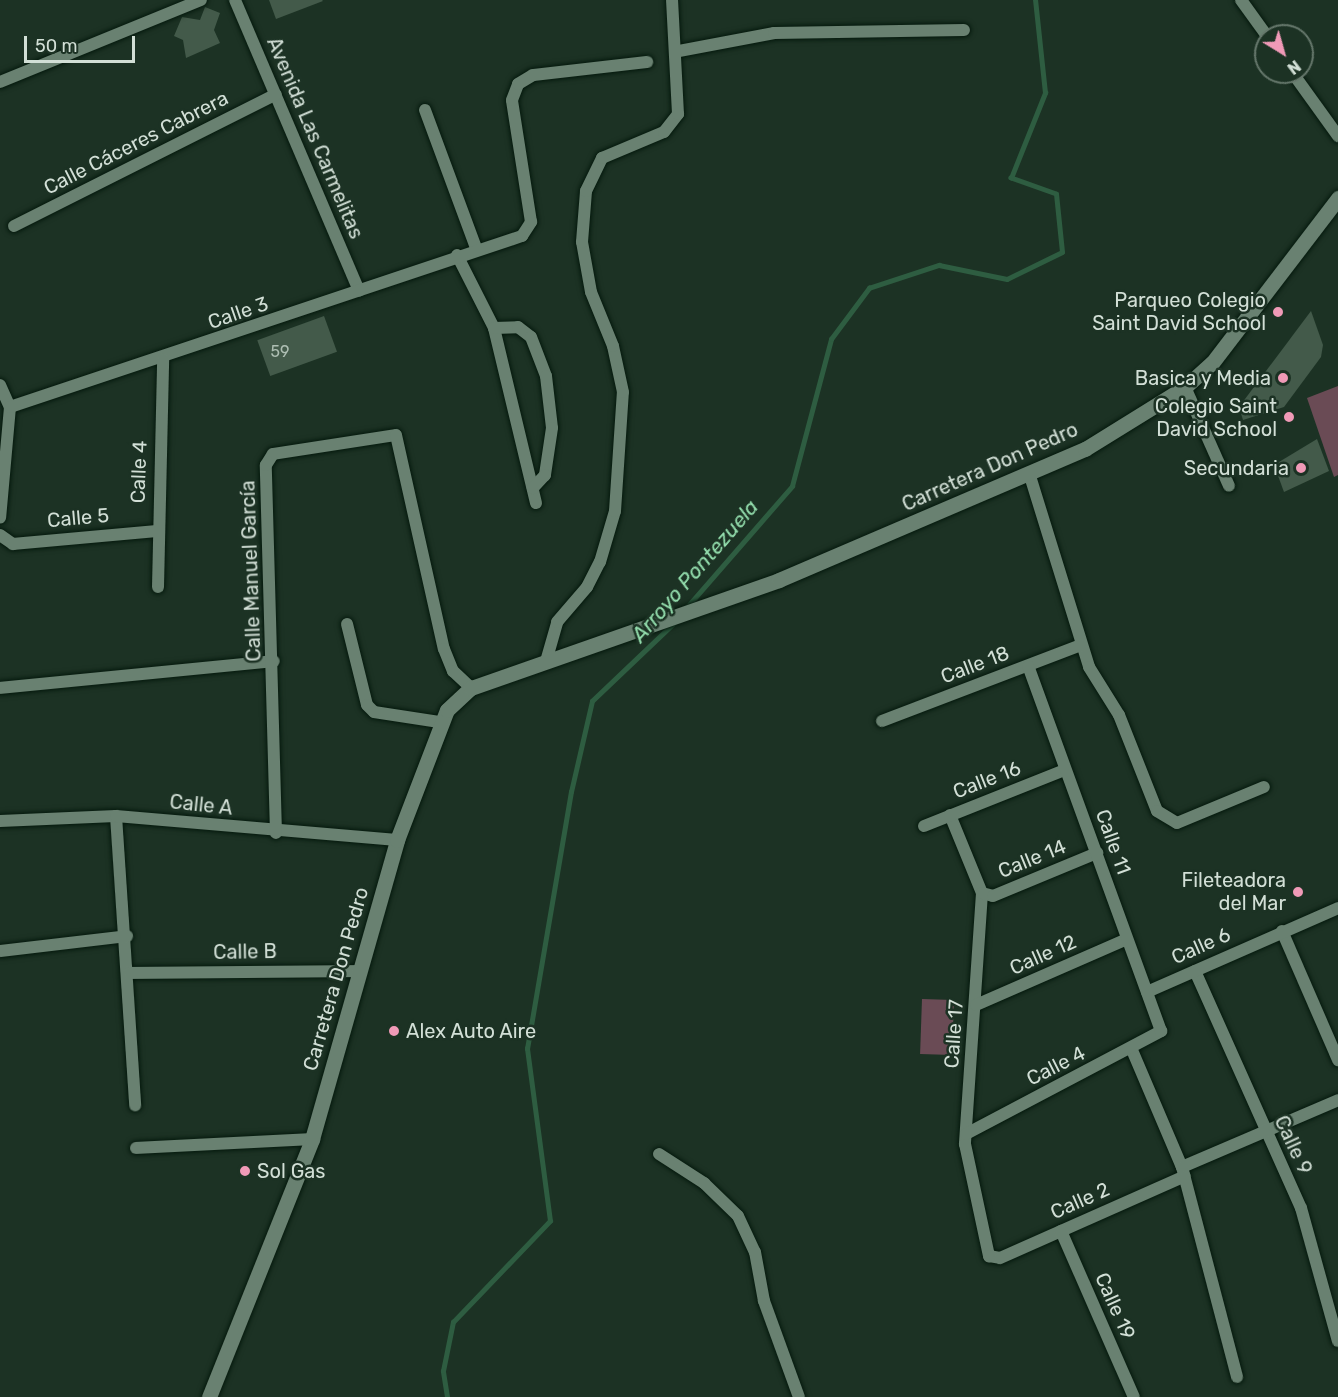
<!DOCTYPE html>
<html>
<head>
<meta charset="utf-8">
<style>
  body { margin:0 }
  #map { position:relative; width:1338px; height:1397px; overflow:hidden; background:#1c3224; font-family:Rubik,sans-serif }
  div>[style] { position:absolute }
  .green>* { inset:0; background:#6a4b55; transform-origin:0 0 }
  .stream>* { height:4.5px; margin:-2.25px; padding:0 2.25px; transform-origin:2.25px; border-radius:2.25px; background:#2e5d41 }
  .building>* { inset:0; background:#435a4a; transform-origin:0 0 }
  .roads { filter:drop-shadow(0 0 2px #05190d) drop-shadow(0 0 2px #05190d) }
  .street>* { height:12px; margin:-6px; padding:0 6px; transform-origin:6px; border-radius:6px; background:#698171 }
  .secondary>* { height:15px; margin:-7.5px; padding:0 7.5px; transform-origin:7.5px; border-radius:7.5px; background:#698171 }
  .dots>* { width:16px; height:16px; translate:-50% -50%; box-sizing:border-box; border:3px solid #1c3224; border-radius:50% }
  span { translate:-50% -50%; white-space:nowrap; text-align:center; line-height:1.15; -webkit-text-stroke:5px #1c3224; paint-order:stroke }
  .number-label { font-size:16px; color:#aebeb3 }
  .number-label span { -webkit-text-stroke-width:0 }
  .street-label { font-size:20px; color:#d2dfd6 }
  .poi-label { font-size:20px; color:#d2dfd6 }
  .right { translate:-100% -50%; text-align:right }
  .left { translate:0 -50%; text-align:left }
  .water-label { font-size:21px; color:#94dfae; font-style:italic }
  .north { position:absolute; left:1254px; top:24px; width:60px; height:60px; box-sizing:border-box; background:#1c3224; border:2px solid #65776b; border-radius:50%; rotate:143deg; font-size:16px; font-weight:700; line-height:24px; text-align:center; color:#d2dfd6 }
  .north::after { content:''; display:block; margin:auto; width:21px; height:27px; background:#f09ab7; clip-path:polygon(50% 0,100% 100%,50% 72%,0 100%) }
  .scale { position:absolute; left:24px; top:36px; width:111px; height:27px; box-sizing:border-box; border:3px solid #d2dfd6; border-top:0; padding-left:8px; font-size:18px; line-height:21px; white-space:nowrap; color:#d2dfd6; -webkit-text-stroke:4px #1c3224; paint-order:stroke }
</style>
</head>
<body>
<div id="map">
  <div class="green">
    <div style="clip-path:polygon(1338px 386px,1338px 475px,1334px 477px,1307px 398px)"></div>
    <div style="left:922px;top:999px;width:32px;height:55px;rotate:2deg"></div>
  </div>
  <div class="stream">
    <div style="left:687px;top:607px;width:160px;rotate:-49deg"></div>
    <div style="left:792px;top:486px;width:152px;rotate:-75.1deg"></div>
    <div style="left:831px;top:339px;width:64px;rotate:-53.3deg"></div>
    <div style="left:869px;top:288px;width:74px;rotate:-18.2deg"></div>
    <div style="left:939px;top:265px;width:69px;rotate:11.6deg"></div>
    <div style="left:1007px;top:279px;width:61px;rotate:-26.1deg"></div>
    <div style="left:1062px;top:252px;width:58px;rotate:-95.9deg"></div>
    <div style="left:1056px;top:194px;width:48px;rotate:-160.4deg"></div>
    <div style="left:1011px;top:178px;width:92px;rotate:-68.2deg"></div>
    <div style="left:1045px;top:93px;width:94px;rotate:-96.1deg"></div>
    <div style="left:447px;top:1397px;width:26px;rotate:-99deg"></div>
    <div style="left:443px;top:1371px;width:50px;rotate:-78.5deg"></div>
    <div style="left:453px;top:1322px;width:140px;rotate:-46.2deg"></div>
    <div style="left:550px;top:1221px;width:174px;rotate:-97.6deg"></div>
    <div style="left:527px;top:1049px;width:261px;rotate:-80.3deg"></div>
    <div style="left:571px;top:792px;width:93px;rotate:-77deg"></div>
    <div style="left:592px;top:701px;width:113px;rotate:-43.6deg"></div>
  </div>
  <div class="building">
    <div style="clip-path:polygon(269px 0,322px 0,323px 1px,276px 19px)"></div>
    <div style="clip-path:polygon(205px 7px,220px 13px,214px 30px,220px 43px,186px 58px,183px 40px,174px 36px,182px 17px,200px 20px)"></div>
    <div style="clip-path:polygon(1311px 311px,1323px 345px,1321px 357px,1284px 407px,1243px 420px,1239px 407px)"></div>
    <div style="left:324px;top:316px;width:38px;height:71px;rotate:70deg"></div>
    <div style="clip-path:polygon(1317px 439px,1329px 471px,1284px 492px,1274px 465px)"></div>
  </div>
  <div class="roads">
    <div class="street">
      <div style="left:235px;top:0;width:316px;rotate:66.9deg"></div>
      <div style="left:1241px;top:0;width:44px;rotate:54.2deg"></div>
      <div style="left:679px;top:51px;width:97px;rotate:-10.7deg"></div>
      <div style="left:774px;top:33px;width:190px;rotate:-0.9deg"></div>
      <div style="left:1292px;top:72px;width:79px;rotate:54.3deg"></div>
      <div style="left:0;top:82px;width:217px;rotate:-22.2deg"></div>
      <div style="left:425px;top:110px;width:147px;rotate:69.7deg"></div>
      <div style="left:14px;top:226px;width:293px;rotate:-26.7deg"></div>
      <div style="left:457px;top:255px;width:82px;rotate:63.1deg"></div>
      <div style="left:494px;top:328px;width:180px;rotate:76.5deg"></div>
      <div style="left:494px;top:328px;width:24px;rotate:-2deg"></div>
      <div style="left:518px;top:327px;width:16px;rotate:38deg"></div>
      <div style="left:531px;top:337px;width:42px;rotate:69deg"></div>
      <div style="left:546px;top:376px;width:52px;rotate:83.4deg"></div>
      <div style="left:552px;top:428px;width:48px;rotate:98.5deg"></div>
      <div style="left:545px;top:475px;width:18px;rotate:133deg"></div>
      <div style="left:0;top:385px;width:24px;rotate:66deg"></div>
      <div style="left:10px;top:407px;width:111px;rotate:95.1deg"></div>
      <div style="left:1185px;top:387px;width:108px;rotate:66deg"></div>
      <div style="left:10px;top:407px;width:540px;rotate:-18.47deg"></div>
      <div style="left:522px;top:236px;width:17px;rotate:-57deg"></div>
      <div style="left:531px;top:222px;width:123px;rotate:-98.9deg"></div>
      <div style="left:512px;top:100px;width:17px;rotate:-69deg"></div>
      <div style="left:518px;top:84px;width:17px;rotate:-31deg"></div>
      <div style="left:533px;top:75px;width:115px;rotate:-6.5deg"></div>
      <div style="left:1030px;top:476px;width:200px;rotate:72.8deg"></div>
      <div style="left:1089px;top:667px;width:57px;rotate:58deg"></div>
      <div style="left:1119px;top:715px;width:103px;rotate:68.4deg"></div>
      <div style="left:1157px;top:811px;width:23px;rotate:31deg"></div>
      <div style="left:1177px;top:823px;width:94px;rotate:-22.5deg"></div>
      <div style="left:0;top:535px;width:16px;rotate:35deg"></div>
      <div style="left:13px;top:544px;width:144px;rotate:-5.2deg"></div>
      <div style="left:158px;top:587px;width:228px;rotate:-88.7deg"></div>
      <div style="left:347px;top:624px;width:83px;rotate:76.1deg"></div>
      <div style="left:367px;top:705px;width:10px;rotate:45deg"></div>
      <div style="left:374px;top:712px;width:66px;rotate:8.7deg"></div>
      <div style="left:547px;top:658px;width:37px;rotate:-74deg"></div>
      <div style="left:557px;top:622px;width:46px;rotate:-49.4deg"></div>
      <div style="left:587px;top:587px;width:28px;rotate:-63deg"></div>
      <div style="left:600px;top:562px;width:53px;rotate:-73.6deg"></div>
      <div style="left:615px;top:511px;width:119px;rotate:-86.2deg"></div>
      <div style="left:623px;top:392px;width:47px;rotate:-102.3deg"></div>
      <div style="left:613px;top:346px;width:58px;rotate:-112.2deg"></div>
      <div style="left:591px;top:292px;width:51px;rotate:-100.2deg"></div>
      <div style="left:582px;top:242px;width:51px;rotate:-85.5deg"></div>
      <div style="left:586px;top:191px;width:37px;rotate:-64deg"></div>
      <div style="left:602px;top:158px;width:67px;rotate:-22.8deg"></div>
      <div style="left:664px;top:132px;width:23px;rotate:-52deg"></div>
      <div style="left:678px;top:114px;width:114px;rotate:-93deg"></div>
      <div style="left:0;top:688px;width:275px;rotate:-5.6deg"></div>
      <div style="left:882px;top:721px;width:213px;rotate:-20.9deg"></div>
      <div style="left:950px;top:815px;width:84px;rotate:67.7deg"></div>
      <div style="left:982px;top:893px;width:252px;rotate:93.9deg"></div>
      <div style="left:965px;top:1144px;width:115px;rotate:77.9deg"></div>
      <div style="left:989px;top:1256px;width:11px;rotate:10deg"></div>
      <div style="left:1000px;top:1258px;width:202px;rotate:-23.9deg"></div>
      <div style="left:116px;top:816px;width:290px;rotate:86.2deg"></div>
      <div style="left:0;top:821px;width:116px;rotate:-2.5deg"></div>
      <div style="left:116px;top:816px;width:282px;rotate:4.9deg"></div>
      <div style="left:924px;top:826px;width:152px;rotate:-21.7deg"></div>
      <div style="left:276px;top:833px;width:368px;rotate:-91.6deg"></div>
      <div style="left:266px;top:465px;width:13px;rotate:-58deg"></div>
      <div style="left:273px;top:454px;width:124px;rotate:-8.8deg"></div>
      <div style="left:396px;top:435px;width:219px;rotate:77.4deg"></div>
      <div style="left:444px;top:649px;width:24px;rotate:68deg"></div>
      <div style="left:453px;top:671px;width:25px;rotate:43deg"></div>
      <div style="left:982px;top:893px;width:11px;rotate:15deg"></div>
      <div style="left:993px;top:896px;width:113px;rotate:-22.5deg"></div>
      <div style="left:1282px;top:931px;width:141px;rotate:66.5deg"></div>
      <div style="left:0;top:951px;width:128px;rotate:-6.7deg"></div>
      <div style="left:1195px;top:971px;width:260px;rotate:65.9deg"></div>
      <div style="left:1301px;top:1208px;width:138px;rotate:74.5deg"></div>
      <div style="left:130px;top:973px;width:231px;rotate:-0.5deg"></div>
      <div style="left:1147px;top:992px;width:209px;rotate:-23.7deg"></div>
      <div style="left:976px;top:1005px;width:163px;rotate:-23.6deg"></div>
      <div style="left:1132px;top:1050px;width:127px;rotate:66.9deg"></div>
      <div style="left:1182px;top:1167px;width:217px;rotate:75.3deg"></div>
      <div style="left:966px;top:1134px;width:221px;rotate:-27.8deg"></div>
      <div style="left:1161px;top:1031px;width:388px;rotate:-110deg"></div>
      <div style="left:136px;top:1148px;width:176px;rotate:-2.9deg"></div>
      <div style="left:659px;top:1154px;width:54px;rotate:32.8deg"></div>
      <div style="left:704px;top:1183px;width:47px;rotate:44.1deg"></div>
      <div style="left:738px;top:1216px;width:40px;rotate:65deg"></div>
      <div style="left:755px;top:1252px;width:50px;rotate:79.6deg"></div>
      <div style="left:764px;top:1301px;width:102px;rotate:70deg"></div>
      <div style="left:1182px;top:1167px;width:170px;rotate:-23.2deg"></div>
      <div style="left:1061px;top:1231px;width:181px;rotate:66.3deg"></div>
    </div>
    <div class="secondary">
      <div style="left:209px;top:1397px;width:278px;rotate:-68.2deg"></div>
      <div style="left:312px;top:1139px;width:311px;rotate:-74.1deg"></div>
      <div style="left:397px;top:840px;width:139px;rotate:-69deg"></div>
      <div style="left:447px;top:710px;width:33px;rotate:-43deg"></div>
      <div style="left:471px;top:688px;width:326px;rotate:-19.3deg"></div>
      <div style="left:779px;top:580px;width:333px;rotate:-23.2deg"></div>
      <div style="left:1085px;top:449px;width:118px;rotate:-31.8deg"></div>
      <div style="left:1185px;top:387px;width:36px;rotate:-42deg"></div>
      <div style="left:1212px;top:363px;width:208px;rotate:-52.6deg"></div>
    </div>
  </div>
  <div class="dots">
    <div style="left:1278px;top:312px;background:#f09ab7"></div>
    <div style="left:1283px;top:378px;background:#f09ab7"></div>
    <div style="left:1289px;top:417px;background:#f09ab7"></div>
    <div style="left:1301px;top:468px;background:#f09ab7"></div>
    <div style="left:1298px;top:892px;background:#f09ab7"></div>
    <div style="left:394px;top:1031px;background:#f09ab7"></div>
    <div style="left:245px;top:1171px;background:#f09ab7"></div>
  </div>
  <div class="number-label">
    <span style="left:280px;top:352px">59</span>
  </div>
  <div class="street-label">
    <span style="left:315px;top:138px;rotate:67deg">Avenida Las Carmelitas</span>
    <span style="left:136px;top:143px;rotate:-27deg">Calle Cáceres Cabrera</span>
    <span style="left:238px;top:313px;rotate:-19deg">Calle 3</span>
    <span style="left:990px;top:467px;rotate:-24deg">Carretera Don Pedro</span>
    <span style="left:139px;top:472px;rotate:-88deg">Calle 4</span>
    <span style="left:78px;top:518px;rotate:-5deg">Calle 5</span>
    <span style="left:251px;top:571px;rotate:-92deg">Calle Manuel García</span>
    <span style="left:975px;top:665px;rotate:-21deg">Calle 18</span>
    <span style="left:987px;top:780px;rotate:-21deg">Calle 16</span>
    <span style="left:201px;top:805px;rotate:6deg">Calle A</span>
    <span style="left:1113px;top:842px;rotate:70deg">Calle 11</span>
    <span style="left:1032px;top:859px;rotate:-22deg">Calle 14</span>
    <span style="left:1201px;top:946px;rotate:-24deg">Calle 6</span>
    <span style="left:245px;top:952px;rotate:-1deg">Calle B</span>
    <span style="left:1043px;top:955px;rotate:-24deg">Calle 12</span>
    <span style="left:336px;top:979px;rotate:-74deg">Carretera Don Pedro</span>
    <span style="left:954px;top:1034px;rotate:-86deg">Calle 17</span>
    <span style="left:1056px;top:1066px;rotate:-27deg">Calle 4</span>
    <span style="left:1293px;top:1145px;rotate:65deg">Calle 9</span>
    <span style="left:1080px;top:1201px;rotate:-24deg">Calle 2</span>
    <span style="left:1115px;top:1306px;rotate:66deg">Calle 19</span>
  </div>
  <div class="poi-label">
    <span class="right" style="left:1266px;top:312px">Parqueo Colegio<br>Saint David School</span>
    <span class="right" style="left:1271px;top:378px">Basica y Media</span>
    <span class="right" style="left:1277px;top:418px">Colegio Saint<br>David School</span>
    <span class="right" style="left:1289px;top:468px">Secundaria</span>
    <span class="right" style="left:1286px;top:892px">Fileteadora<br>del Mar</span>
    <span class="left" style="left:406px;top:1031px">Alex Auto Aire</span>
    <span class="left" style="left:257px;top:1171px">Sol Gas</span>
  </div>
  <div class="water-label">
    <span style="left:695px;top:571px;rotate:-49deg">Arroyo Pontezuela</span>
  </div>
  <div class="north">N</div>
  <div class="scale">50 m</div>
</div>
</body>
</html>
